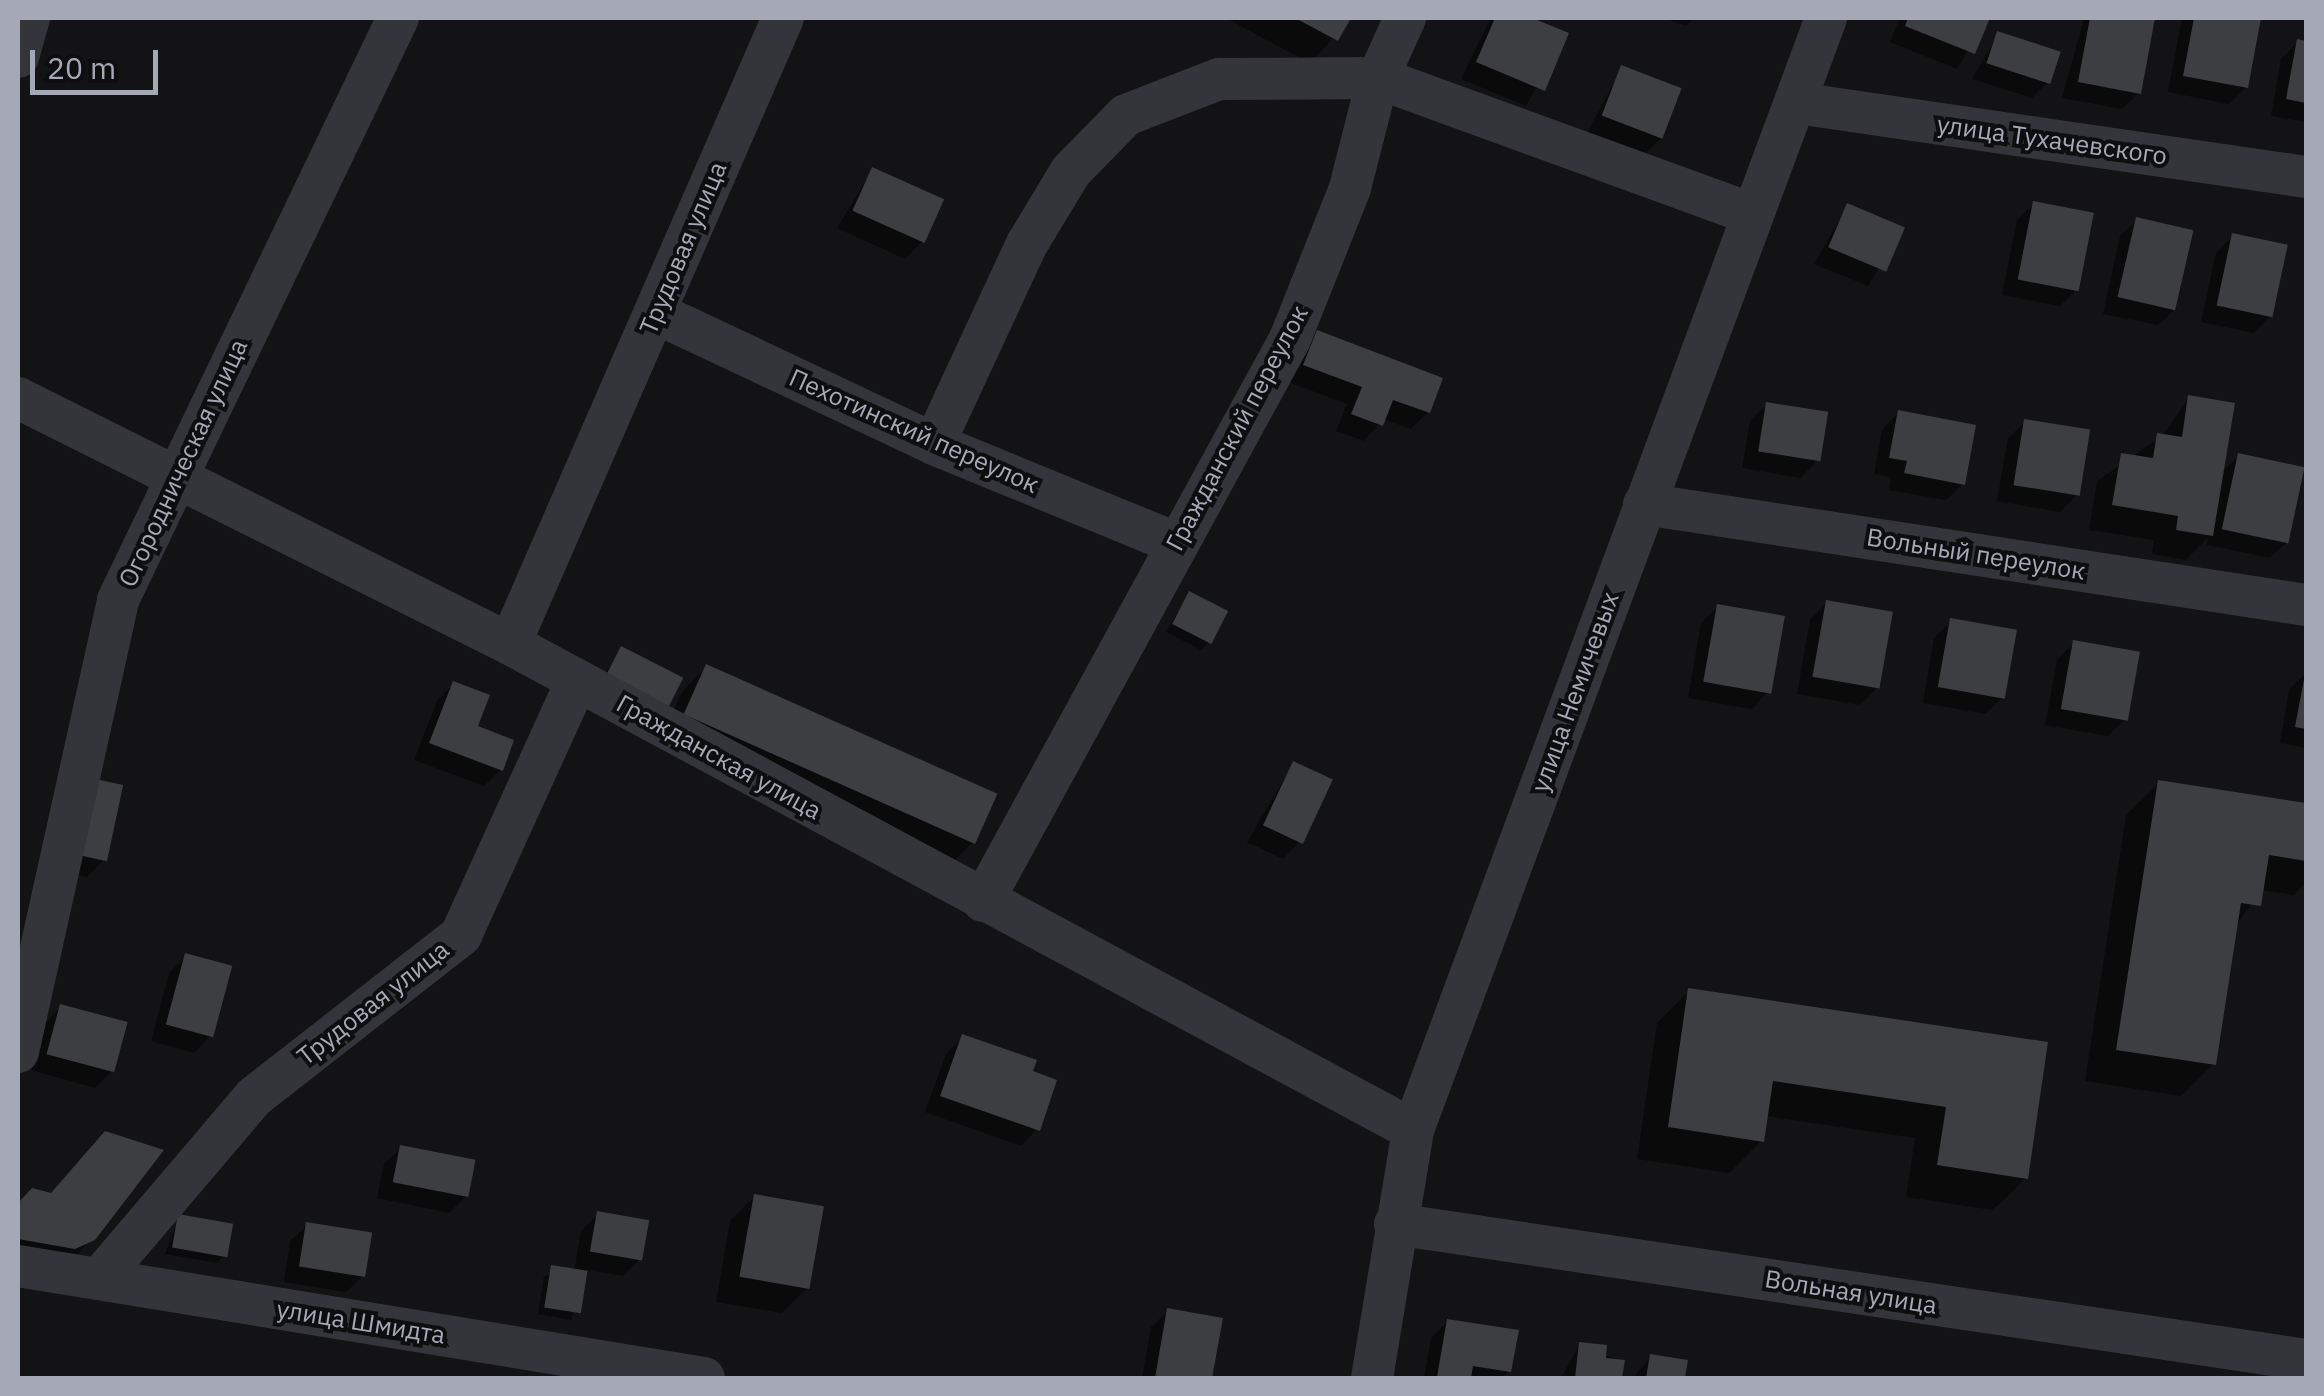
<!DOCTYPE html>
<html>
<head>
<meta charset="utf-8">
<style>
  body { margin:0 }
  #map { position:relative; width:2324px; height:1396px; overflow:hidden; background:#131315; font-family:"IBM Plex Sans",sans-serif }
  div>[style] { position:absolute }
  .shadow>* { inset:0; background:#0007 }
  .building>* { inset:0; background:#3d3e42; transform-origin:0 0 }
  .minor>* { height:42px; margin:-21px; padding:0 21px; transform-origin:21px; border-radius:21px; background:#34353a }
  span { translate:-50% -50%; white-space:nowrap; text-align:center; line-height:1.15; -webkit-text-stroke:8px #0e0e10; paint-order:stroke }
  .street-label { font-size:25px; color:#a5a9b5 }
  .frame { position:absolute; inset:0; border:20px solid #a5a9b5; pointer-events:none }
  .scale { position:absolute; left:30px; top:50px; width:128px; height:45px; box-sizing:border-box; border:5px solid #a5a9b5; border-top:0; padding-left:12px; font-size:30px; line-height:35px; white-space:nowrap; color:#a5a9b5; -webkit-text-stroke:8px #0e0e10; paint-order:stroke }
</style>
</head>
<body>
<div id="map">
  <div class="shadow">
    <div style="clip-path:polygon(1226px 18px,1349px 18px,1311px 64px)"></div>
    <div style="clip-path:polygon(1491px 18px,1525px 18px,1566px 35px,1526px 106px,1461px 79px)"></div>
    <div style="clip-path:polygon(1664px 18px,1695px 18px,1686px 26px)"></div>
    <div style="clip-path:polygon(1900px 18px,1987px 18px,1957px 69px,1890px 42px)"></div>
    <div style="clip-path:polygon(2084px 18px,2152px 20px,2139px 93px,2122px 109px,2062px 98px)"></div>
    <div style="clip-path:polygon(2182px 18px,2259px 18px,2246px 87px,2229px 104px,2168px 92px)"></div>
    <div style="clip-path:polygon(1998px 34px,2049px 81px,2032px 98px,1972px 79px)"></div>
    <div style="clip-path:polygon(2298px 42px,2306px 44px,2306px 122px,2271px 116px,2281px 59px)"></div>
    <div style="clip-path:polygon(1622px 68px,1662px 137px,1645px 154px,1587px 133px)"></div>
    <div style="clip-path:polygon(872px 170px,922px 242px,905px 259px,837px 228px)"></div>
    <div style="clip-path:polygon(2034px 204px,2077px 289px,2060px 306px,2002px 295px,2017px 220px)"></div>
    <div style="clip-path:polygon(1847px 206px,1902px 229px,1868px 286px,1814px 264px)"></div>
    <div style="clip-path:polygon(2137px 220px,2175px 309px,2158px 325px,2103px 314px,2120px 236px)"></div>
    <div style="clip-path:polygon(2233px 236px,2270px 316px,2254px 333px,2201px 322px,2216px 253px)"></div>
    <div style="clip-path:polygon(1317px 333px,1428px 412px,1411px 429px,1383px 419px,1364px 441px,1336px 431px,1347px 404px,1288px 382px)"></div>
    <div style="clip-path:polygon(2189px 398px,2220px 474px,2239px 456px,2287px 542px,2270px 558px,2207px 545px,2208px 537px,2186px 560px,2152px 554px,2154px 540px,2089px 530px,2097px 481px,2162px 436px)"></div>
    <div style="clip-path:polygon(1767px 404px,1817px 461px,1800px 478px,1742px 468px,1750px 421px)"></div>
    <div style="clip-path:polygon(1898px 413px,1963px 484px,1946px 500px,1889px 490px,1891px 477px,1874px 474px,1882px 430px)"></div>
    <div style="clip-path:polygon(2025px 422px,2077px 495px,2060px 512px,1997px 501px,2008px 438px)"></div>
    <div style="clip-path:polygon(1189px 594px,1209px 642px,1201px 650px,1166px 632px)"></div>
    <div style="clip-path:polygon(1827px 603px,1877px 688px,1860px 705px,1797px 694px,1810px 619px)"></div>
    <div style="clip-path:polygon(1718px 607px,1768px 692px,1752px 709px,1688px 698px,1701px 623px)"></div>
    <div style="clip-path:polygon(1951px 621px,2002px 698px,1985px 714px,1923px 703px,1934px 638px)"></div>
    <div style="clip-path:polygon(2074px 643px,2125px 719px,2108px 736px,2045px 725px,2057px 660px)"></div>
    <div style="clip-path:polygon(622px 649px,680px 679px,587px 699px)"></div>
    <div style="clip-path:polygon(706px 667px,993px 797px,971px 844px,954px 861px,660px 739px,682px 692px)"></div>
    <div style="clip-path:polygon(2306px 673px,2306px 748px,2280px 743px,2289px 689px)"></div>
    <div style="clip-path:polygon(453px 684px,501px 769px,484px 786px,414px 760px,437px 701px)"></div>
    <div style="clip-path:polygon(1293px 764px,1299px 842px,1283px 859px,1247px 842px)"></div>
    <div style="clip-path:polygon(2159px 783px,2306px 805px,2306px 882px,2294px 895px,2261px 890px,2234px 929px,2213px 1064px,2181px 1096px,2085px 1081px,2126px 815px)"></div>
    <div style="clip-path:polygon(70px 796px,104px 860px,87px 877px,55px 870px)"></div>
    <div style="clip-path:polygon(186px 956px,210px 1036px,194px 1053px,151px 1041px,169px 973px)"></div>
    <div style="clip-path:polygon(1689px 991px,2046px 1044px,2026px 1178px,1993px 1210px,1906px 1197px,1915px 1138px,1765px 1116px,1762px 1140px,1729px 1173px,1637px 1159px,1657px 1023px)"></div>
    <div style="clip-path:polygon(61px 1007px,112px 1071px,95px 1088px,31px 1070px,44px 1024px)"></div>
    <div style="clip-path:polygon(963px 1037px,1030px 1072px,1037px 1129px,1021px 1146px,925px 1112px,946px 1054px)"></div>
    <div style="clip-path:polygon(106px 1134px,93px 1238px,67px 1264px,18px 1268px,18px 1207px,33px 1191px,49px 1195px)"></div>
    <div style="clip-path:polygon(401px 1148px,466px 1196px,449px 1213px,377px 1198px,384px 1164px)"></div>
    <div style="clip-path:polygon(755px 1196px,807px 1288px,782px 1313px,716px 1302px,730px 1221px)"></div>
    <div style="clip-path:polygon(598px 1214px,640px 1259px,623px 1276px,586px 1270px,571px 1320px,538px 1314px,544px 1276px,574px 1272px,581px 1231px)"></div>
    <div style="clip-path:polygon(179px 1217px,225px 1255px,217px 1263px,165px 1254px)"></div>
    <div style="clip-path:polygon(307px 1225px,363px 1276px,346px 1292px,284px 1282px,290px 1241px)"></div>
    <div style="clip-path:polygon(1168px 1311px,1220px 1320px,1210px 1378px,1142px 1378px,1151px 1327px)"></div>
    <div style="clip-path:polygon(1448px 1321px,1509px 1371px,1501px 1378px,1424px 1378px,1431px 1338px)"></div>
    <div style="clip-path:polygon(1580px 1344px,1622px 1362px,1620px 1378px,1561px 1378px)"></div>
    <div style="clip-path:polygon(1651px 1356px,1685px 1362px,1683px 1378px,1633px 1378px)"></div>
  </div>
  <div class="building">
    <div style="clip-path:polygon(1295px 18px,1351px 18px,1338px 41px)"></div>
    <div style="clip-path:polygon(1495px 18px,1532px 18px,1569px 33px,1545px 91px,1476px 62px)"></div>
    <div style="clip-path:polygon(1908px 18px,1990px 18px,1975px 54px,1905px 26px)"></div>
    <div style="clip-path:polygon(2090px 18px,2155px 18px,2141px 94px,2078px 82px)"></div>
    <div style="clip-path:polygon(2194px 18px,2261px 18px,2248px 88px,2183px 76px)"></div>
    <div style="left:1997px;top:31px;width:67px;height:34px;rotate:18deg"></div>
    <div style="clip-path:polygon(2297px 39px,2306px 41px,2306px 103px,2286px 99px)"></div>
    <div style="left:1621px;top:65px;width:65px;height:54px;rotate:21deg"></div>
    <div style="left:872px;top:167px;width:79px;height:48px;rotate:24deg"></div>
    <div style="left:2033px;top:201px;width:62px;height:80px;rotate:11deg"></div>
    <div style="left:1847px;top:203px;width:63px;height:48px;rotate:23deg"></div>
    <div style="left:2136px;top:217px;width:59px;height:82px;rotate:13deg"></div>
    <div style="left:2232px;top:233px;width:57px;height:74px;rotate:12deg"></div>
    <div style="clip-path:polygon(1317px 330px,1443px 378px,1430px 413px,1393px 400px,1383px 426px,1351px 414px,1362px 387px,1303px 365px)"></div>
    <div style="clip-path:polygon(2188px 395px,2235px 403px,2213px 536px,2176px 530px,2178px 516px,2112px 505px,2121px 453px,2153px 458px,2157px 433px,2182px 437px)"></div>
    <div style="left:1766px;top:402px;width:63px;height:50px;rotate:9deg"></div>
    <div style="clip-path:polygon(1898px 410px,1976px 425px,1965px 485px,1904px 473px,1907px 461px,1889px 458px)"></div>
    <div style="left:2024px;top:419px;width:67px;height:67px;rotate:9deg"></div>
    <div style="left:2238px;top:453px;width:68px;height:78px;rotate:12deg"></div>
    <div style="left:1189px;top:591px;width:44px;height:37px;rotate:27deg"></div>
    <div style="left:1826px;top:600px;width:68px;height:78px;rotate:10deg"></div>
    <div style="left:1717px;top:604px;width:69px;height:79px;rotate:10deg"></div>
    <div style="left:1950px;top:618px;width:68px;height:70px;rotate:10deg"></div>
    <div style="left:2073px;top:640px;width:68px;height:70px;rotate:10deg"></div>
    <div style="left:621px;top:646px;width:70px;height:41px;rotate:27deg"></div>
    <div style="left:706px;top:664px;width:319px;height:55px;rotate:24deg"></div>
    <div style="clip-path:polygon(2305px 674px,2306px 674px,2306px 729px,2295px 727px)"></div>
    <div style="clip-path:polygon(453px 681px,490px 695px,478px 726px,514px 740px,503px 771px,429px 743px)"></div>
    <div style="left:1293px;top:761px;width:44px;height:71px;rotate:25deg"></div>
    <div style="left:86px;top:777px;width:38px;height:78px;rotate:12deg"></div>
    <div style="clip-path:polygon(2158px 780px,2306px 803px,2306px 861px,2269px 855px,2261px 906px,2241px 903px,2216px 1065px,2116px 1050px)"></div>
    <div style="left:185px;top:953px;width:49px;height:74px;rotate:15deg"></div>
    <div style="clip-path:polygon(1688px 988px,2048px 1042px,2028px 1179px,1937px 1165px,1946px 1107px,1773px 1081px,1764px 1142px,1668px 1127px)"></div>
    <div style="left:60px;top:1004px;width:70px;height:52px;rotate:15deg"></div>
    <div style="clip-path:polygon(962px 1034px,1037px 1060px,1033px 1071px,1057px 1080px,1040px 1131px,940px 1096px)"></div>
    <div style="clip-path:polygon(105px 1131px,164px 1150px,95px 1240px,75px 1249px,18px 1239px,18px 1203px,32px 1188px,51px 1193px)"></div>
    <div style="left:400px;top:1145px;width:77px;height:38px;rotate:11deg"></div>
    <div style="left:754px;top:1194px;width:71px;height:84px;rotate:10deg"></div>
    <div style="left:597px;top:1211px;width:53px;height:41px;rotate:10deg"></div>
    <div style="left:178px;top:1214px;width:56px;height:34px;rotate:10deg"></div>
    <div style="left:306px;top:1222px;width:67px;height:45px;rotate:9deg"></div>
    <div style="left:551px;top:1265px;width:37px;height:43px;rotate:9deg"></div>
    <div style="clip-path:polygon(1167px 1308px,1223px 1318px,1212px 1378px,1155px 1378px)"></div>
    <div style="clip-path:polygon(1447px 1319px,1519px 1330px,1511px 1372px,1473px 1366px,1471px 1378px,1437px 1377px)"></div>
    <div style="clip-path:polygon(1579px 1342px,1607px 1345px,1606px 1358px,1625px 1360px,1622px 1378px,1575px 1378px)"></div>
    <div style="clip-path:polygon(1650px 1354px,1688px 1360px,1685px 1378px,1646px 1378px)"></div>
  </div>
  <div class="minor">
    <div style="left:18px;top:57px;width:41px;rotate:-74.2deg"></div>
    <div style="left:1797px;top:103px;width:514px;rotate:8.27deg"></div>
    <div style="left:656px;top:313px;width:307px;rotate:25.2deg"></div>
    <div style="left:934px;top:444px;width:261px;rotate:22.3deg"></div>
    <div style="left:18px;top:398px;width:550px;rotate:26.57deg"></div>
    <div style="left:510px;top:644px;width:1025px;rotate:28.29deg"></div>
    <div style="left:934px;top:444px;width:221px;rotate:-65.1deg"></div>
    <div style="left:1027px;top:244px;width:85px;rotate:-58.9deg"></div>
    <div style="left:1071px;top:171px;width:78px;rotate:-45.5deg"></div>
    <div style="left:1126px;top:115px;width:100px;rotate:-21.2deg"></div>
    <div style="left:1219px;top:79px;width:159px;rotate:-0.4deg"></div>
    <div style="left:1378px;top:78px;width:66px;rotate:-65.8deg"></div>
    <div style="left:1644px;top:504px;width:670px;rotate:8.67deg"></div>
    <div style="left:510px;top:644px;width:683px;rotate:-66.44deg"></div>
    <div style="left:983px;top:901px;width:640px;rotate:-61.35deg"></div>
    <div style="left:1290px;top:339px;width:162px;rotate:-68.3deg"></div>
    <div style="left:1350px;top:188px;width:114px;rotate:-75.7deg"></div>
    <div style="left:1378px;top:78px;width:397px;rotate:20deg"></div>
    <div style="left:18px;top:1052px;width:463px;rotate:-77.5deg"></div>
    <div style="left:118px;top:600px;width:646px;rotate:-64.31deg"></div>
    <div style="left:1395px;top:1224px;width:921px;rotate:8.49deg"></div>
    <div style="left:18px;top:1266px;width:695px;rotate:9.27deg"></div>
    <div style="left:99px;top:1279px;width:239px;rotate:-49.6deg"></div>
    <div style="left:254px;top:1097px;width:263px;rotate:-38deg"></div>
    <div style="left:461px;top:935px;width:280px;rotate:-65.5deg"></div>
    <div style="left:1372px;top:1378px;width:251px;rotate:-80.6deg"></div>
    <div style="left:1413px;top:1130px;width:1186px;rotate:-69.62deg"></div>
  </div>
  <div class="street-label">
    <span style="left:2052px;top:140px;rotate:8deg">улица Тухачевского</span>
    <span style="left:683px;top:248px;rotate:-67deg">Трудовая улица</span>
    <span style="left:1237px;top:428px;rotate:-62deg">Гражданский переулок</span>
    <span style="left:914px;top:431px;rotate:24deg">Пехотинский переулок</span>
    <span style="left:183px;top:463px;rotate:-65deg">Огородническая улица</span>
    <span style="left:1976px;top:554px;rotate:9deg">Вольный переулок</span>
    <span style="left:1575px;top:692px;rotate:-70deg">улица Немичевых</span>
    <span style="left:719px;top:757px;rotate:29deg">Гражданская улица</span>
    <span style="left:373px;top:1003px;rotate:-38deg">Трудовая улица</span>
    <span style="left:1851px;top:1292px;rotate:9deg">Вольная улица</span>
    <span style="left:361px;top:1322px;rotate:9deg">улица Шмидта</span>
  </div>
  <div class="frame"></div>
  <div class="scale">20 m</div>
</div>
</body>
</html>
